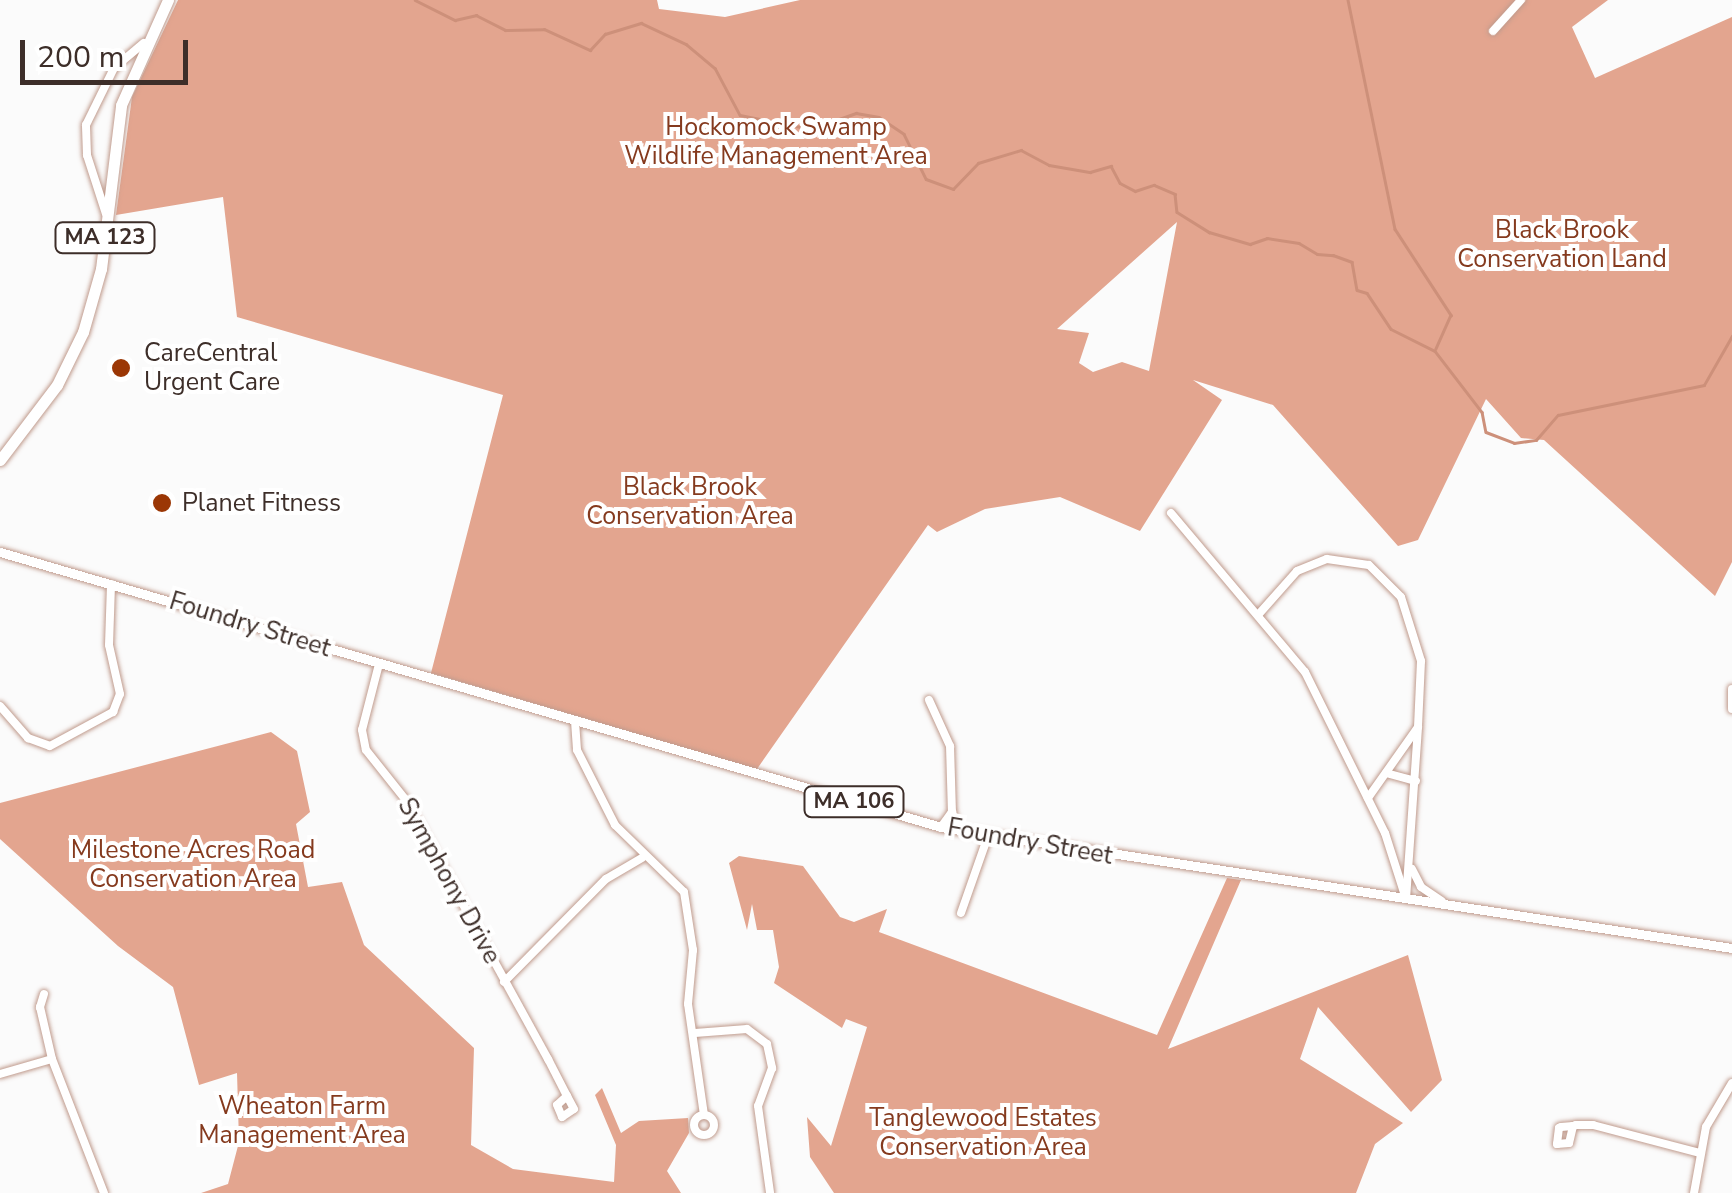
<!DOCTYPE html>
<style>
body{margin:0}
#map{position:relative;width:1732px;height:1193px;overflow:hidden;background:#fbfbfb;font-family:"Nunito Sans",sans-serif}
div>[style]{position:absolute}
.forest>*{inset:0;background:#e3a58f}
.stream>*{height:2.5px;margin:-1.25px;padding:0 1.25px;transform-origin:1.25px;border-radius:1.25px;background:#cd907a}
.roads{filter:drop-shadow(0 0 2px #c09b8d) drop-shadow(0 0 2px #c09b8d)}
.minor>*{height:8px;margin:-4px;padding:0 4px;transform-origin:4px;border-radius:4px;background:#fff}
.minor>.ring{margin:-4px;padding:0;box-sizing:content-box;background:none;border:8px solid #fff;border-radius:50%}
.major>*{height:9px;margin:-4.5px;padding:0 4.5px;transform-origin:4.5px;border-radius:4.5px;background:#fff}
.highway>*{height:11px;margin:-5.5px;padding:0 5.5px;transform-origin:5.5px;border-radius:5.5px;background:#fff}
.dots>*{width:28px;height:28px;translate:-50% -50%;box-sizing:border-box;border:5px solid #fff;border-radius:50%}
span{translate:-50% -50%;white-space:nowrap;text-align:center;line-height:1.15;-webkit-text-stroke:8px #fff;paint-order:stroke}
.shield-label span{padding:2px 8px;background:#fff;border:2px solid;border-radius:8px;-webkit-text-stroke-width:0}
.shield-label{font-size:22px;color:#3d2e29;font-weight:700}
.park-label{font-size:25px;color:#853a1e}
.poi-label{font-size:25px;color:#3d2e29}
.left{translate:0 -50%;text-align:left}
.street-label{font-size:25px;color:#3d2e29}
.scale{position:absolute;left:20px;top:40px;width:168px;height:45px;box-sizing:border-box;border:5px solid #3d2e29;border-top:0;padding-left:12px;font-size:30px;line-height:35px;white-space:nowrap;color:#3d2e29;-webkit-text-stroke:8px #fff;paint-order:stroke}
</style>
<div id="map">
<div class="forest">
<i style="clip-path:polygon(evenodd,178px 0,657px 0,659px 9px,725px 17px,800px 0,1608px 0,1572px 27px,1595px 78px,1732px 17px,1732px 562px,1715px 596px,1544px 440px,1521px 438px,1486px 399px,1418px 540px,1398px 546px,1273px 405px,1193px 380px,1222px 400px,1140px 531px,1060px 497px,985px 509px,937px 532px,928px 525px,757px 769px,431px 673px,503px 395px,237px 317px,223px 197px,116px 215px,132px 97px,178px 0,1177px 222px,1149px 371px,1122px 362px,1093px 372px,1079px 363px,1089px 333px,1057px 329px,1177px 222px)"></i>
<i style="clip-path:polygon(271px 732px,297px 751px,310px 812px,296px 824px,308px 887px,342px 882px,364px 945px,474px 1048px,471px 1145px,513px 1169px,614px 1182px,616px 1145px,595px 1095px,602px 1088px,621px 1133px,639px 1121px,688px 1118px,689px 1133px,667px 1171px,681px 1193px,201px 1193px,228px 1184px,239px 1142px,237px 1073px,199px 1085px,173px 987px,118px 946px,0 839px,0 803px)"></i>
<i style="clip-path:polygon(739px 856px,803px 866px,840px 917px,854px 922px,887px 909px,879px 932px,1157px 1035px,1227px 878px,1241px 880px,1168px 1049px,1408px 955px,1442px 1080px,1411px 1112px,1318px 1007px,1300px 1059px,1403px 1123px,1375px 1144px,1356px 1193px,834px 1193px,810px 1157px,807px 1117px,831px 1146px,867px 1027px,846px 1019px,842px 1028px,774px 983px,779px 967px,773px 930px,757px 930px,752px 904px,747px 930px,729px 863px)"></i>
</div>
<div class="stream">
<i style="left:415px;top:0;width:45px;rotate:26.6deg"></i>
<i style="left:455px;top:20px;width:22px;rotate:-13deg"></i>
<i style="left:476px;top:15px;width:33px;rotate:27deg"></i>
<i style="left:505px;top:30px;width:39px;rotate:-1deg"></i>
<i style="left:544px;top:29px;width:51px;rotate:24.5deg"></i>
<i style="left:590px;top:50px;width:22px;rotate:-47deg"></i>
<i style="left:605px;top:34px;width:38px;rotate:-17deg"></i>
<i style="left:641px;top:23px;width:50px;rotate:25deg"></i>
<i style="left:686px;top:44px;width:38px;rotate:40deg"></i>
<i style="left:715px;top:68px;width:53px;rotate:62deg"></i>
<i style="left:740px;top:115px;width:72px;rotate:11.2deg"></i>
<i style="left:811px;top:129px;width:48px;rotate:-19.6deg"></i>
<i style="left:856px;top:113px;width:23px;rotate:10deg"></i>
<i style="left:879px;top:117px;width:30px;rotate:34deg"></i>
<i style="left:904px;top:134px;width:50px;rotate:63.9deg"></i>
<i style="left:926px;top:179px;width:29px;rotate:20deg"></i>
<i style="left:953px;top:189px;width:36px;rotate:-46deg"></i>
<i style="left:978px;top:163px;width:45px;rotate:-16.8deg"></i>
<i style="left:1021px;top:150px;width:32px;rotate:28deg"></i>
<i style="left:1049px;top:165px;width:42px;rotate:9.7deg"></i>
<i style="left:1090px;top:172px;width:22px;rotate:-16deg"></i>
<i style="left:1111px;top:166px;width:19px;rotate:62deg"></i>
<i style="left:1120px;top:183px;width:17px;rotate:28deg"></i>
<i style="left:1135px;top:191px;width:20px;rotate:-18deg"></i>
<i style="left:1154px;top:185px;width:23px;rotate:23deg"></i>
<i style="left:1175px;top:194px;width:18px;rotate:84deg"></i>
<i style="left:1177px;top:212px;width:38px;rotate:32deg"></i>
<i style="left:1209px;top:232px;width:43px;rotate:16.3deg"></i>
<i style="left:1250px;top:244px;width:18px;rotate:-19deg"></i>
<i style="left:1267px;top:238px;width:32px;rotate:9deg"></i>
<i style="left:1299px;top:243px;width:21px;rotate:31deg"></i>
<i style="left:1317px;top:254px;width:16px;rotate:4deg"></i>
<i style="left:1333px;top:255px;width:20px;rotate:20deg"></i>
<i style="left:1352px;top:262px;width:28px;rotate:80deg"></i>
<i style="left:1357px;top:290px;width:10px;rotate:17deg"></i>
<i style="left:1367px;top:293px;width:43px;rotate:56.3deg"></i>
<i style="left:1391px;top:329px;width:49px;rotate:26.6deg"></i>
<i style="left:1435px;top:351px;width:77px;rotate:52.4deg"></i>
<i style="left:1482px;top:412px;width:20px;rotate:79deg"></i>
<i style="left:1486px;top:432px;width:30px;rotate:21deg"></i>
<i style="left:1514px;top:443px;width:22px;rotate:-8deg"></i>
<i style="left:1536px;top:440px;width:33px;rotate:-49deg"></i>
<i style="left:1558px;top:415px;width:149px;rotate:-11.6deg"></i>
<i style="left:1704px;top:385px;width:56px;rotate:-60.3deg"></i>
<i style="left:1348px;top:0;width:234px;rotate:78.4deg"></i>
<i style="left:1395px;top:229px;width:103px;rotate:56.9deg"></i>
<i style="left:1451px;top:315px;width:37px;rotate:114deg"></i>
</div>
<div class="roads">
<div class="minor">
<i style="left:1493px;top:31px;width:42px;rotate:-47.9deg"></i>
<i style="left:106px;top:214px;width:62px;rotate:-107.9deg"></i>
<i style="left:87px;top:155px;width:30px;rotate:-92deg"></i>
<i style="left:86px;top:125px;width:64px;rotate:-63.8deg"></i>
<i style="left:114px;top:68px;width:39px;rotate:-40deg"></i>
<i style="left:1171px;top:513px;width:208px;rotate:49.9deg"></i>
<i style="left:1305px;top:672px;width:180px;rotate:63.6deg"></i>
<i style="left:1385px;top:833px;width:69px;rotate:72.3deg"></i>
<i style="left:1258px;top:615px;width:59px;rotate:-48.4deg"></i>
<i style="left:1297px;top:571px;width:32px;rotate:-22deg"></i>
<i style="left:1327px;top:559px;width:42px;rotate:8.1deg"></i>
<i style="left:1369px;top:565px;width:45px;rotate:45deg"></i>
<i style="left:1401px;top:597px;width:67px;rotate:72.6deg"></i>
<i style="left:1421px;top:661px;width:66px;rotate:92.6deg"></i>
<i style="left:1418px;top:727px;width:87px;rotate:125.2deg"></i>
<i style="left:379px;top:664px;width:68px;rotate:104.4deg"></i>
<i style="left:362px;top:730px;width:20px;rotate:79deg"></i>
<i style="left:366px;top:750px;width:63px;rotate:51.5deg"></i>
<i style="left:405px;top:799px;width:297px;rotate:61.2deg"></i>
<i style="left:548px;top:1059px;width:42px;rotate:62.8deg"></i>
<i style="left:567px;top:1096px;width:13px;rotate:138deg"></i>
<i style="left:557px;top:1105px;width:13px;rotate:67deg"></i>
<i style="left:562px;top:1117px;width:14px;rotate:-34deg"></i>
<i style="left:574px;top:1109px;width:15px;rotate:-118deg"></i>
<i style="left:1732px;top:689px;width:20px;rotate:90deg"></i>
<i style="left:929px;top:700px;width:51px;rotate:65.5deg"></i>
<i style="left:950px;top:746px;width:66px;rotate:88.3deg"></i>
<i style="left:0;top:706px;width:43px;rotate:48.8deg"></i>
<i style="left:28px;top:738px;width:23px;rotate:20deg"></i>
<i style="left:50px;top:746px;width:72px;rotate:-28.4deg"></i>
<i style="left:113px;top:712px;width:19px;rotate:-69deg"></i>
<i style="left:120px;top:694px;width:50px;rotate:-102.7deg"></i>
<i style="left:109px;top:645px;width:61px;rotate:-88.1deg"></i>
<i style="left:575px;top:721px;width:29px;rotate:86deg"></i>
<i style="left:577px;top:750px;width:84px;rotate:63.1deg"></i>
<i style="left:615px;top:825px;width:96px;rotate:44.2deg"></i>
<i style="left:684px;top:892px;width:59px;rotate:81.2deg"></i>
<i style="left:693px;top:950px;width:54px;rotate:95.3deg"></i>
<i style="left:688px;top:1004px;width:112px;rotate:81.8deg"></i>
<i style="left:1386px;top:773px;width:31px;rotate:15deg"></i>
<i style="left:941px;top:827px;width:19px;rotate:-54deg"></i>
<i style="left:952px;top:812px;width:20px;rotate:70deg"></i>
<i style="left:1412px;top:869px;width:20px;rotate:63deg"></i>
<i style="left:1421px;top:887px;width:25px;rotate:34deg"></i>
<i style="left:1406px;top:899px;width:172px;rotate:-86deg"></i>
<i style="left:961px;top:913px;width:82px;rotate:-70.7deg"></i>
<i style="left:504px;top:982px;width:145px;rotate:-45.3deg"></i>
<i style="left:606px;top:879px;width:42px;rotate:-30.3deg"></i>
<i style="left:44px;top:994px;width:14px;rotate:107deg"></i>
<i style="left:40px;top:1007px;width:53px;rotate:77deg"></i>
<i style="left:52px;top:1059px;width:144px;rotate:68.8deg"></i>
<i style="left:695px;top:1033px;width:52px;rotate:-4.4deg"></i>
<i style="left:747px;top:1029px;width:25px;rotate:37deg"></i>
<i style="left:767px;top:1044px;width:25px;rotate:78deg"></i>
<i style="left:772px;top:1068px;width:40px;rotate:110.2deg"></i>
<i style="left:758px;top:1106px;width:88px;rotate:82.1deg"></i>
<i style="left:0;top:1074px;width:54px;rotate:-16.1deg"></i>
<i class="ring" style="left:694px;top:1115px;width:12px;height:12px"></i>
<i style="left:1573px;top:1126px;width:17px;rotate:103deg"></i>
<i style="left:1569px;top:1143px;width:12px;rotate:175deg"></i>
<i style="left:1557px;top:1144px;width:16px;rotate:-83deg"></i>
<i style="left:1559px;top:1128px;width:2px;rotate:-27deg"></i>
<i style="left:1561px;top:1127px;width:12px;rotate:-5deg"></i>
<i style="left:1573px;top:1126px;width:3px;rotate:-18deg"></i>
<i style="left:1576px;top:1125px;width:17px"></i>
<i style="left:1593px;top:1125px;width:111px;rotate:14.7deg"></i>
<i style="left:1694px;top:1193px;width:67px;rotate:-79.7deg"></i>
<i style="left:1706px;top:1127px;width:51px;rotate:-59.4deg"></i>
</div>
<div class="major">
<i style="left:0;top:552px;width:980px;rotate:16.29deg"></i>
<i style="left:941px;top:827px;width:800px;rotate:8.7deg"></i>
</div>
<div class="highway">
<i style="left:0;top:460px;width:94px;rotate:-52.8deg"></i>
<i style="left:57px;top:385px;width:59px;rotate:-63.9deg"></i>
<i style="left:83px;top:332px;width:66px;rotate:-74.1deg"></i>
<i style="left:101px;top:269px;width:165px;rotate:-83deg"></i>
<i style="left:121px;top:105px;width:115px;rotate:-65.9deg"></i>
</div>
</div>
<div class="dots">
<i style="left:121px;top:368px;background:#9b3705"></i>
<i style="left:162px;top:503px;background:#9b3705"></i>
</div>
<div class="shield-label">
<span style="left:105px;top:238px">MA 123</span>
<span style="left:854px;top:802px">MA 106</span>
</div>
<div class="park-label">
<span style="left:776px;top:142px">Hockomock Swamp<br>Wildlife Management Area</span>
<span style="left:1562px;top:245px">Black Brook<br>Conservation Land</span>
<span style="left:690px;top:502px">Black Brook<br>Conservation Area</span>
<span style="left:193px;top:865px">Milestone Acres Road<br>Conservation Area</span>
<span style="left:302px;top:1121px">Wheaton Farm<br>Management Area</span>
<span style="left:983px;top:1133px">Tanglewood Estates<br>Conservation Area</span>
</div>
<div class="poi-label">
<span class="left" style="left:144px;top:368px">CareCentral<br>Urgent Care</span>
<span class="left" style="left:182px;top:503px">Planet Fitness</span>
</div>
<div class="street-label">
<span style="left:250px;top:625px;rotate:17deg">Foundry Street</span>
<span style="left:1030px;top:842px;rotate:10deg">Foundry Street</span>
<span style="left:449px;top:881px;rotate:61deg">Symphony Drive</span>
</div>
<div class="scale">200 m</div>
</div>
